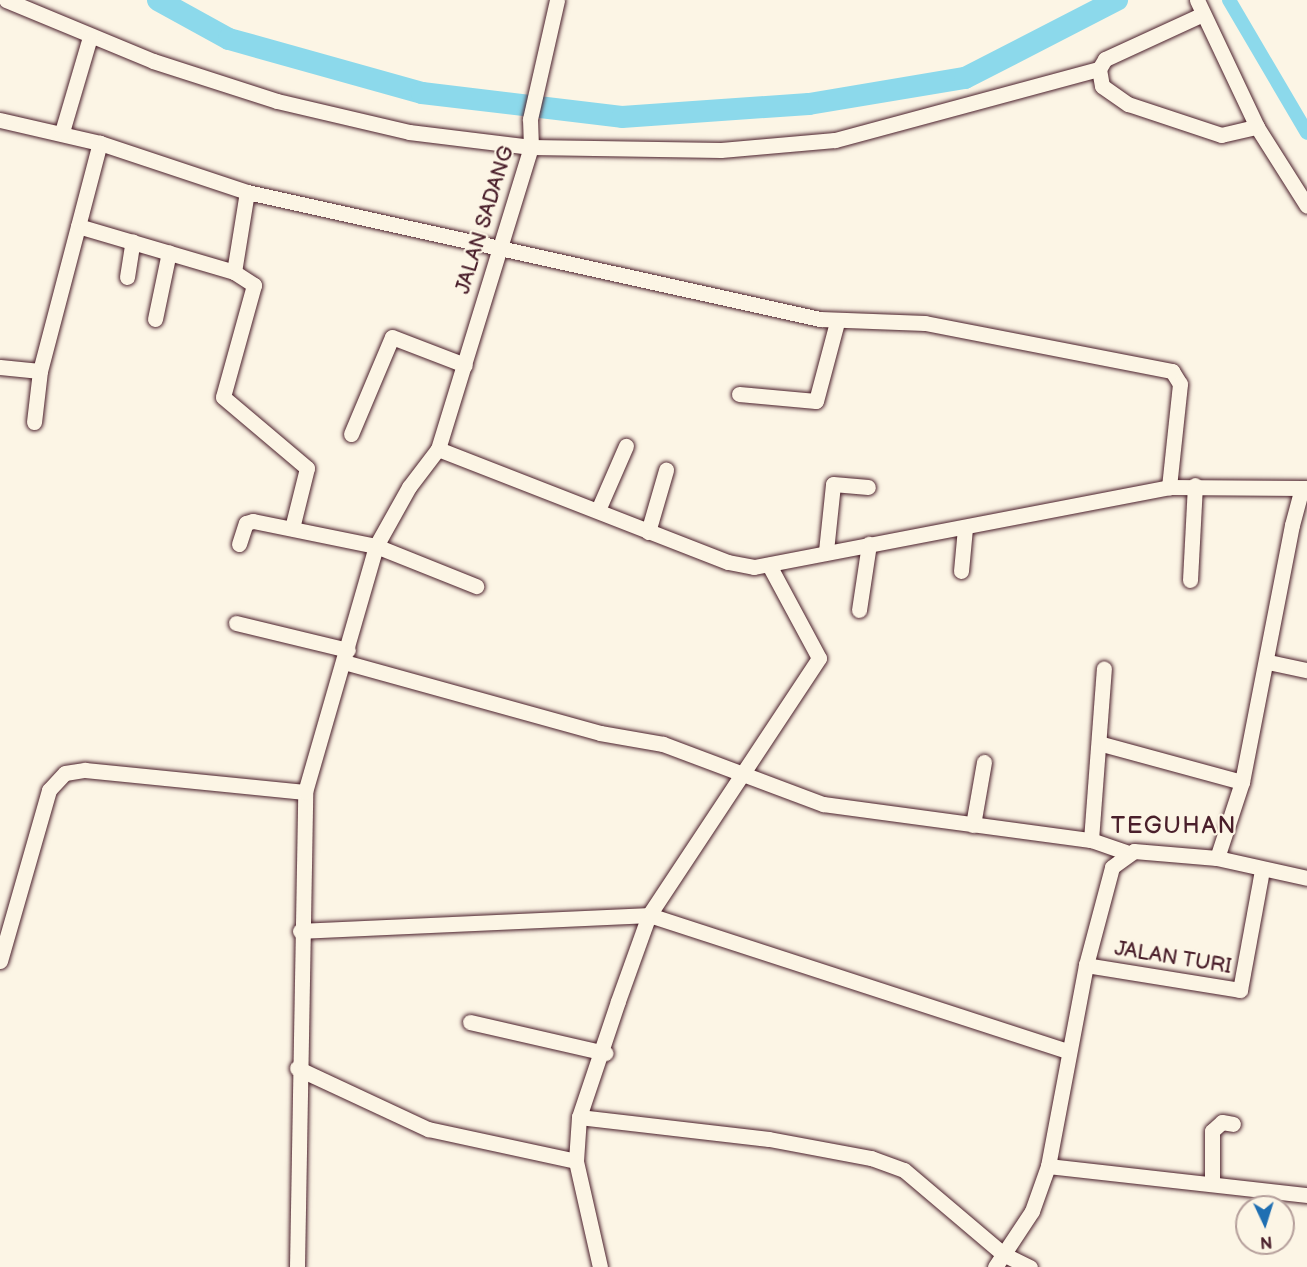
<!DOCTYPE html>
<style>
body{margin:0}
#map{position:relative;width:1307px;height:1267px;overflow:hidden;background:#fcf5e5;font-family:"Balsamiq Sans",sans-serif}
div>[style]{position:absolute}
.canal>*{height:14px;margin:-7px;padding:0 7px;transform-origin:7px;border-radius:7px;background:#8cd9eb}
.river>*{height:22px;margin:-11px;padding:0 11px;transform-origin:11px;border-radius:11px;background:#8cd9eb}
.roads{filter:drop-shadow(0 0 2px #4a1f2b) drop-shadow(0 0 2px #4a1f2b)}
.minor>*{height:15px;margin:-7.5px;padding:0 7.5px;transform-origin:7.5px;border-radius:7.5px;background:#fcf5e5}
span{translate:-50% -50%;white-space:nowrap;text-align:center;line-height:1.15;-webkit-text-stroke:4.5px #fcf5e5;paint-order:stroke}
.street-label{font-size:21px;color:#4a1f2b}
.quarter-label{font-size:24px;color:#4a1f2b;letter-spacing:1.5px}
.north{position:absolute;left:1235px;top:1195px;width:60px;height:60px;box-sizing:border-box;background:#fcf5e5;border:2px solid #b59f9b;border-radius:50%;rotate:176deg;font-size:16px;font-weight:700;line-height:24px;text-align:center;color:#4a1f2b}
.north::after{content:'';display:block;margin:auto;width:21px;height:27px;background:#1f6fb2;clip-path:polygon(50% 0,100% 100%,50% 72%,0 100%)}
</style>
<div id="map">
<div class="canal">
<i style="left:1229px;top:0;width:154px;rotate:59.6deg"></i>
</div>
<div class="river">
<i style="left:158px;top:0;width:81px;rotate:28.8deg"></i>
<i style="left:229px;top:39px;width:200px;rotate:15.6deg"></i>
<i style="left:422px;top:93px;width:201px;rotate:6.8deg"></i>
<i style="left:622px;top:117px;width:187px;rotate:-4deg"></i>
<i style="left:809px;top:104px;width:158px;rotate:-9.5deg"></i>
<i style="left:965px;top:78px;width:171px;rotate:-27.2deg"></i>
</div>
<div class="roads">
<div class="minor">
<i style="left:6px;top:0;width:159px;rotate:22.5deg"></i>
<i style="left:153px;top:61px;width:130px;rotate:17.9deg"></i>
<i style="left:277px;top:101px;width:136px;rotate:13.2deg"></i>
<i style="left:409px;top:132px;width:123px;rotate:7deg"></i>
<i style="left:531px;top:147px;width:190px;rotate:0.9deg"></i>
<i style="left:721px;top:150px;width:114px;rotate:-5deg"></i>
<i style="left:835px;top:140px;width:273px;rotate:-15.1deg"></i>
<i style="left:1197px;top:0;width:140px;rotate:64.7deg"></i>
<i style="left:1257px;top:127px;width:93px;rotate:57.7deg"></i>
<i style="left:1203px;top:14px;width:108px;rotate:155.3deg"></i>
<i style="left:1105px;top:59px;width:12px;rotate:121deg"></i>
<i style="left:1099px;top:69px;width:17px;rotate:80deg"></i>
<i style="left:1102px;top:86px;width:32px;rotate:35deg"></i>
<i style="left:1128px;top:104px;width:98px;rotate:18.4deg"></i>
<i style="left:1221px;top:135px;width:37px;rotate:-13deg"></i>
<i style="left:0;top:120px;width:103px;rotate:13deg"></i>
<i style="left:100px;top:143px;width:155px;rotate:18.4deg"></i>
<i style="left:247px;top:192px;width:587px;rotate:12.5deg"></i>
<i style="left:820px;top:319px;width:105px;rotate:2.2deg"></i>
<i style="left:925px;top:323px;width:252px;rotate:11deg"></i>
<i style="left:1172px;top:371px;width:15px;rotate:58deg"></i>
<i style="left:1180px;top:384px;width:104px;rotate:96.1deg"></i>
<i style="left:62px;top:132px;width:99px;rotate:-73.6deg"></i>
<i style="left:78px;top:226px;width:163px;rotate:16.4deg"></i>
<i style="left:234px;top:272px;width:24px;rotate:33deg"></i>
<i style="left:254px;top:285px;width:116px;rotate:105.5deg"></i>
<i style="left:223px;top:397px;width:110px;rotate:40.2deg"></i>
<i style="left:307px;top:468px;width:62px;rotate:104deg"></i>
<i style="left:234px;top:272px;width:81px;rotate:-80.8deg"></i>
<i style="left:127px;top:277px;width:36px;rotate:-81deg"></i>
<i style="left:155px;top:319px;width:68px;rotate:-78.2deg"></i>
<i style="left:0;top:367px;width:40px;rotate:5.7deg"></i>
<i style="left:40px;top:371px;width:236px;rotate:-75.3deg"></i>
<i style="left:739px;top:394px;width:77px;rotate:5.2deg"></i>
<i style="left:816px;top:401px;width:82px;rotate:-75.1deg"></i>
<i style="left:34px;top:422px;width:51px;rotate:-83.3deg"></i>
<i style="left:351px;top:434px;width:105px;rotate:-67.1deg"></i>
<i style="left:392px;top:337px;width:78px;rotate:21deg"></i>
<i style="left:438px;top:449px;width:311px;rotate:21.3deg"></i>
<i style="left:728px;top:562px;width:26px;rotate:11deg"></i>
<i style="left:754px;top:567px;width:423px;rotate:-10.9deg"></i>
<i style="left:1169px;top:487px;width:133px;rotate:0.4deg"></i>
<i style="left:598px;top:510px;width:70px;rotate:-66.4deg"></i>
<i style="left:648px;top:532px;width:65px;rotate:-73.8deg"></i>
<i style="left:239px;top:544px;width:22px;rotate:-72deg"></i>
<i style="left:246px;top:523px;width:7px;rotate:-16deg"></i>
<i style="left:253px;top:521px;width:126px;rotate:11.5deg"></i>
<i style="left:376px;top:546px;width:108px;rotate:21.8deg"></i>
<i style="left:826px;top:551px;width:67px;rotate:-84deg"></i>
<i style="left:833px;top:484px;width:35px;rotate:5deg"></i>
<i style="left:961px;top:571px;width:43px;rotate:-84.7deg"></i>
<i style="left:1190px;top:580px;width:95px;rotate:-87deg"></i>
<i style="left:859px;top:610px;width:67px;rotate:-81.4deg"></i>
<i style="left:236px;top:623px;width:115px;rotate:13.6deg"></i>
<i style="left:344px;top:662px;width:266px;rotate:15.5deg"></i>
<i style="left:600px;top:733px;width:64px;rotate:9.9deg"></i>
<i style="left:663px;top:744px;width:171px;rotate:20.6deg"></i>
<i style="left:823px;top:804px;width:270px;rotate:7.7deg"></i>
<i style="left:1091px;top:840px;width:37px;rotate:19deg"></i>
<i style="left:1268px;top:662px;width:40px;rotate:12deg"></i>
<i style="left:1102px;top:744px;width:145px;rotate:15.2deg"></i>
<i style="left:973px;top:825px;width:64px;rotate:-80.1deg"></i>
<i style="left:1091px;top:840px;width:172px;rotate:-85.7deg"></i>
<i style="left:1217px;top:858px;width:92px;rotate:12.5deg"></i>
<i style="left:300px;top:931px;width:349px;rotate:-2.6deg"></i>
<i style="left:649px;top:915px;width:440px;rotate:18deg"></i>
<i style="left:0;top:961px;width:178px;rotate:-74deg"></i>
<i style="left:49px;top:790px;width:23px;rotate:-47deg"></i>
<i style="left:65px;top:773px;width:20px;rotate:-9deg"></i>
<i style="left:85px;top:770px;width:221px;rotate:5.7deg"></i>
<i style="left:1086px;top:965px;width:156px;rotate:9.2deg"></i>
<i style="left:1240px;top:990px;width:122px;rotate:-79.6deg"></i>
<i style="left:470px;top:1022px;width:139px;rotate:12.9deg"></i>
<i style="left:297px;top:1068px;width:145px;rotate:25deg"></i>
<i style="left:428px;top:1129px;width:151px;rotate:12.2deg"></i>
<i style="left:579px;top:1117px;width:191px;rotate:6.6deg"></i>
<i style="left:769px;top:1139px;width:104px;rotate:10.6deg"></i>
<i style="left:871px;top:1158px;width:35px;rotate:20deg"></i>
<i style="left:904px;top:1170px;width:130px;rotate:40.3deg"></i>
<i style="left:1003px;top:1254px;width:30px;rotate:26deg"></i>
<i style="left:1048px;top:1166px;width:261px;rotate:6.4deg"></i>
<i style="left:1212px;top:1182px;width:51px;rotate:-90deg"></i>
<i style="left:1212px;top:1131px;width:13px;rotate:-42deg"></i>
<i style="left:1222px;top:1122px;width:11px;rotate:10deg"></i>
<i style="left:297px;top:1267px;width:475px;rotate:-89deg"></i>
<i style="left:305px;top:792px;width:256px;rotate:-73.9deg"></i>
<i style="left:376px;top:546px;width:68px;rotate:-60.8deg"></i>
<i style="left:409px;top:487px;width:48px;rotate:-52.7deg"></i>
<i style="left:438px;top:449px;width:316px;rotate:-72.9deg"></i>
<i style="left:531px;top:147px;width:28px;rotate:-92deg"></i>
<i style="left:530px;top:119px;width:122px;rotate:-77.2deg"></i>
<i style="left:600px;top:1267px;width:109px;rotate:-102.8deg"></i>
<i style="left:576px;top:1161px;width:44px;rotate:-86.1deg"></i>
<i style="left:579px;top:1117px;width:122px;rotate:-71.4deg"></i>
<i style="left:618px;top:1001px;width:91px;rotate:-70.2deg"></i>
<i style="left:649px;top:915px;width:308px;rotate:-56.5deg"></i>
<i style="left:819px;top:658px;width:106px;rotate:-118.3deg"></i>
<i style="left:995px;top:1267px;width:67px;rotate:-56.5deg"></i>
<i style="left:1032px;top:1211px;width:48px;rotate:-70.4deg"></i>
<i style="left:1048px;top:1166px;width:205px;rotate:-79.3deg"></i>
<i style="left:1086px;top:965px;width:101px;rotate:-75.1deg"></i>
<i style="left:1112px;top:867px;width:27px;rotate:-36deg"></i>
<i style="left:1134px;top:851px;width:83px;rotate:4.8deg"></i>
<i style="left:1217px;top:858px;width:80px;rotate:-71.8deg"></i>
<i style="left:1242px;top:782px;width:262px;rotate:-79deg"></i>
<i style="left:1292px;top:525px;width:38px;rotate:-75deg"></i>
<i style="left:1302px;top:488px;width:5px"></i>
</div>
</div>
<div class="street-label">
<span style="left:485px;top:220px;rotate:-73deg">JALAN SADANG</span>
<span style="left:1173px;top:958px;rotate:9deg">JALAN TURI</span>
</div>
<div class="quarter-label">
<span style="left:1174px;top:826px">TEGUHAN</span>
</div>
<div class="north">N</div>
</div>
